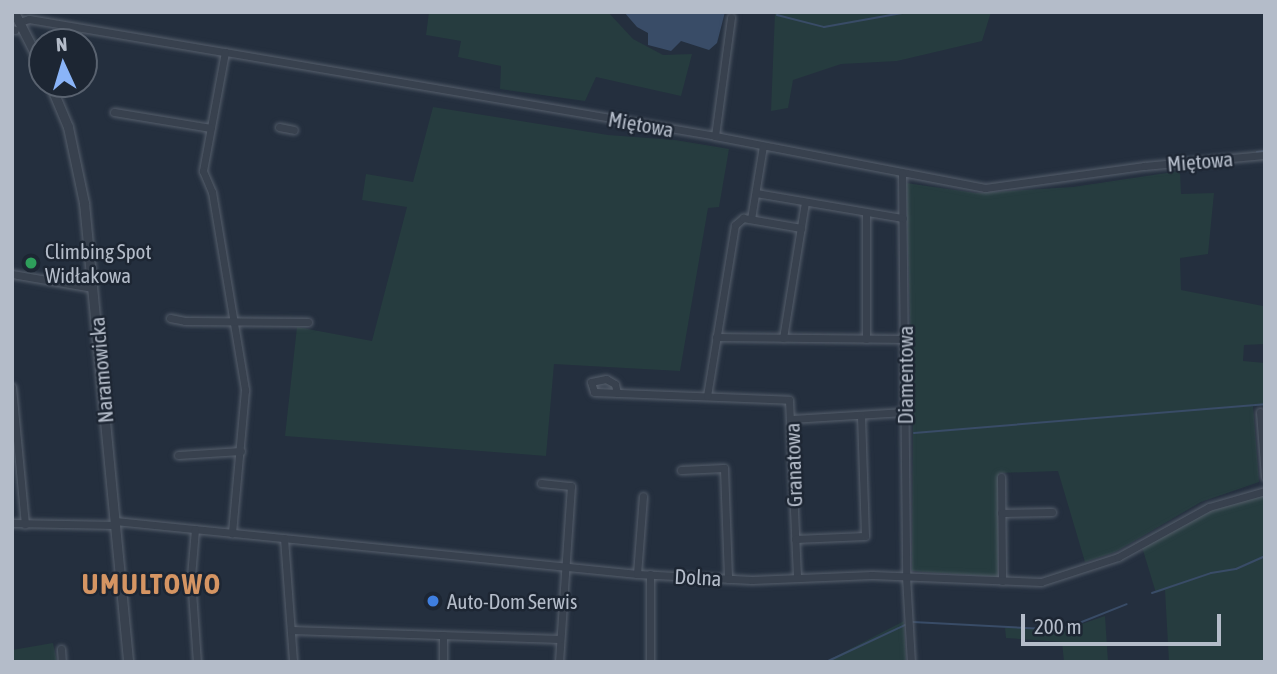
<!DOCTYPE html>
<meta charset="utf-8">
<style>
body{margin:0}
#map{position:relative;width:1277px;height:674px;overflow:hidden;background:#242f3e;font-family:"Asap Condensed",sans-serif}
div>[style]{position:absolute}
.green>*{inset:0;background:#263c3f}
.water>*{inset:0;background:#394c67}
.stream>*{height:2px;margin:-1px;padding:0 1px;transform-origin:1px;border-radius:1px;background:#394c67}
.roads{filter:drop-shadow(0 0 2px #565f6c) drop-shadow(0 0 2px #565f6c)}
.minor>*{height:7px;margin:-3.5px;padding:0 3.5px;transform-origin:3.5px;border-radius:3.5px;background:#38414e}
.tertiary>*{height:9px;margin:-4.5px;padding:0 4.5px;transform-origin:4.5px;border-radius:4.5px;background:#38414e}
.dots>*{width:19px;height:19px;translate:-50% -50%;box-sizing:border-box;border:4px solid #1d2633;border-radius:50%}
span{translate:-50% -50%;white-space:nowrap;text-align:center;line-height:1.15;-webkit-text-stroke:5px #1d2633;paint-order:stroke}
.street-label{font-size:21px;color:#b4bcc9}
.poi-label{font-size:21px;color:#b4bcc9}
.left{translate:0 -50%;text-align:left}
.district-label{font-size:28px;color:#d59563;font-weight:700;letter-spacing:2px}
.frame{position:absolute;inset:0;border:14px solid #b4bcc9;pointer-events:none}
.north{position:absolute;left:28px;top:28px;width:70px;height:70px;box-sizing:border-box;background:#1d2633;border:2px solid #59626f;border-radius:50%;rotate:356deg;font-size:19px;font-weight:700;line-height:28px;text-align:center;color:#b4bcc9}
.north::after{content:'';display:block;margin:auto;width:24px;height:32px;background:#8ab4f8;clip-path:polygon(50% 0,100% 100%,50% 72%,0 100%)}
.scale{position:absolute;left:1021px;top:614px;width:200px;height:32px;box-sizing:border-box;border:4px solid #b4bcc9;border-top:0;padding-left:9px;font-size:21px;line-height:24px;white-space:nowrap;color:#b4bcc9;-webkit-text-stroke:5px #1d2633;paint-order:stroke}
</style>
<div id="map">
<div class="green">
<i style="clip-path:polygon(429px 12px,608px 12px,633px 39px,663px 55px,692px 54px,681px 96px,596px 77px,585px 101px,500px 89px,501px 66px,458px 57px,461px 41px,426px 35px)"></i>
<i style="clip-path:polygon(775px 12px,991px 12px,982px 41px,897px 61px,841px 64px,793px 80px,788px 108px,771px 111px)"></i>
<i style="clip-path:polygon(433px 107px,608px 135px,675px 140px,729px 149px,719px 207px,708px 208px,680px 371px,554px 364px,546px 456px,285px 436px,297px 327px,372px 341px,407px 207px,362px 200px,366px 174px,413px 182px)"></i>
<i style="clip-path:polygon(1180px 171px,1181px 194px,1214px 193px,1208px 254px,1180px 258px,1181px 290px,1263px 306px,1265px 310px,1265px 344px,1244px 345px,1243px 361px,1265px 363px,1265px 405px,1253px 406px,1259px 482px,1201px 502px,1115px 552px,1085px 562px,1058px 471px,999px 473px,998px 577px,912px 571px,913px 414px,906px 183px,976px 193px,1073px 187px)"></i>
<i style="clip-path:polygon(1263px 495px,1265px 662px,1169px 662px,1165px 590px,1156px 593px,1142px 547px,1202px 511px)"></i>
<i style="clip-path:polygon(1105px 616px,1108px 662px,1064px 662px,1062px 642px,1006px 638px,1005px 628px,1070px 628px)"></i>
<i style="clip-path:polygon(904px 621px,906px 662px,825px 662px)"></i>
<i style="clip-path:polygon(53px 643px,57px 662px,12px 662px,12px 650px)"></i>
</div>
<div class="water">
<i style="clip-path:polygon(624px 12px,725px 12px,717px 43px,709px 50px,681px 41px,671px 51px,648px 45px,648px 33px,637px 27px)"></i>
</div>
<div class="stream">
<i style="left:777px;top:15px;width:49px;rotate:14.3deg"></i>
<i style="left:824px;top:27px;width:85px;rotate:-10.1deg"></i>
<i style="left:1257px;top:152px;width:8px;rotate:-7deg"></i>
<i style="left:914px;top:433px;width:352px;rotate:-4.7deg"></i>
<i style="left:1152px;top:593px;width:62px;rotate:-18.7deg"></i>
<i style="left:1211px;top:573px;width:25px;rotate:-9deg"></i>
<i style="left:1236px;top:569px;width:32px;rotate:-24deg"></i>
<i style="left:913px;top:622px;width:133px;rotate:3deg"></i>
<i style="left:1046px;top:629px;width:23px;rotate:-5deg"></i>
<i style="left:1069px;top:627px;width:62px;rotate:-21.6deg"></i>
<i style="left:826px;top:662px;width:87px;rotate:-25.1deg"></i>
</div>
<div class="roads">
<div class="minor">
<i style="left:19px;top:22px;width:10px;rotate:-17deg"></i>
<i style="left:29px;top:19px;width:199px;rotate:9.6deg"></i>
<i style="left:225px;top:52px;width:497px;rotate:9.7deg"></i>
<i style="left:715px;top:136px;width:275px;rotate:10.9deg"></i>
<i style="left:985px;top:188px;width:161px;rotate:-7.9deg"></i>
<i style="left:1144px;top:166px;width:121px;rotate:-5.2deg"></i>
<i style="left:12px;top:29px;width:3px;rotate:18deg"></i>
<i style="left:225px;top:52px;width:121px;rotate:100.5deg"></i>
<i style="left:203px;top:171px;width:23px;rotate:67deg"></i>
<i style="left:212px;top:192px;width:201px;rotate:80.5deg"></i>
<i style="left:245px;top:390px;width:144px;rotate:95.2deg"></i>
<i style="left:114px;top:112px;width:98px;rotate:9.4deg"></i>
<i style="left:279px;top:127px;width:15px;rotate:11deg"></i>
<i style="left:715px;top:136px;width:120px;rotate:-82.3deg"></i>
<i style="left:902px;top:173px;width:403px;rotate:89.4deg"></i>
<i style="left:906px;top:576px;width:86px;rotate:86.7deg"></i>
<i style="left:756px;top:193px;width:149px;rotate:9.7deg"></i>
<i style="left:866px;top:214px;width:125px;rotate:90deg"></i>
<i style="left:751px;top:219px;width:74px;rotate:-80.7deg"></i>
<i style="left:12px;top:274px;width:82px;rotate:9.8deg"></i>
<i style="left:170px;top:318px;width:15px;rotate:11deg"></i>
<i style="left:185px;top:321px;width:123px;rotate:0.5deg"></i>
<i style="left:716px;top:337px;width:189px;rotate:0.6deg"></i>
<i style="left:783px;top:338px;width:138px;rotate:-80.8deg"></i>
<i style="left:12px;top:387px;width:138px;rotate:84.6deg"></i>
<i style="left:617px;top:393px;width:9px;rotate:-103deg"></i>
<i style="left:615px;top:384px;width:10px;rotate:-151deg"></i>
<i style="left:606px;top:379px;width:15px;rotate:169deg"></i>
<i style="left:591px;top:382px;width:10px;rotate:73deg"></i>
<i style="left:594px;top:392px;width:195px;rotate:2.3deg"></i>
<i style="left:789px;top:400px;width:178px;rotate:87.4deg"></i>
<i style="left:707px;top:396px;width:173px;rotate:-80.7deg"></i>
<i style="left:735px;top:225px;width:11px;rotate:-41deg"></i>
<i style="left:743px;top:218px;width:59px;rotate:9.8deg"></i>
<i style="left:1260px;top:412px;width:65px;rotate:85.6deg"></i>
<i style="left:791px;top:419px;width:114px;rotate:-3.5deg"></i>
<i style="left:178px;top:455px;width:63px;rotate:-3.6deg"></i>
<i style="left:681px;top:470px;width:43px;rotate:-2.7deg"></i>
<i style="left:724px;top:468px;width:111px;rotate:87.9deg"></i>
<i style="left:1001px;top:477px;width:104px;rotate:89.4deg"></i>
<i style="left:541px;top:483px;width:30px;rotate:6deg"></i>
<i style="left:571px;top:486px;width:176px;rotate:93.9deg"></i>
<i style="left:1001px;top:513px;width:51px;rotate:-1.1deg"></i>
<i style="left:115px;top:521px;width:525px;rotate:5.8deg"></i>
<i style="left:637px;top:574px;width:115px;rotate:3deg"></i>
<i style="left:752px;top:580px;width:120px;rotate:-2.4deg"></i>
<i style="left:872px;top:575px;width:169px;rotate:2.4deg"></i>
<i style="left:1041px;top:582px;width:81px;rotate:-18deg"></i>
<i style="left:1118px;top:557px;width:104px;rotate:-28.8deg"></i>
<i style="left:1209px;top:507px;width:58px;rotate:-15.9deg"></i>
<i style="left:12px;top:523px;width:104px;rotate:1.1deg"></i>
<i style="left:195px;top:529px;width:48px;rotate:94.8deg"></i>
<i style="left:191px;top:577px;width:85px;rotate:86deg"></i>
<i style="left:284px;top:538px;width:124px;rotate:85.8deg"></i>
<i style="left:795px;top:539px;width:70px;rotate:-2.5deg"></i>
<i style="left:865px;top:536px;width:120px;rotate:-91.9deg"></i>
<i style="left:637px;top:574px;width:78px;rotate:-85.6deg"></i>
<i style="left:650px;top:574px;width:88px;rotate:90deg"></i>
<i style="left:291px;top:630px;width:269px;rotate:1.9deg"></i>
<i style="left:443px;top:635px;width:27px;rotate:90deg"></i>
<i style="left:61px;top:649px;width:13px;rotate:86deg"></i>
</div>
<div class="tertiary">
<i style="left:14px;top:12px;width:62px;rotate:63deg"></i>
<i style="left:50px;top:84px;width:47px;rotate:67.3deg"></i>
<i style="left:68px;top:127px;width:78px;rotate:78.1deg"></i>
<i style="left:84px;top:203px;width:461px;rotate:84.5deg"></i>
</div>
</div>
<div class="dots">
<i style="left:31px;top:263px;background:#2e9e5b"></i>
<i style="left:433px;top:601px;background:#3f7fe0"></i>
</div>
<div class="street-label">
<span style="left:641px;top:124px;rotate:10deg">Miętowa</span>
<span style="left:1200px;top:161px;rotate:-5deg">Miętowa</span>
<span style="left:101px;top:370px;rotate:-95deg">Naramowicka</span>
<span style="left:905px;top:375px;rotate:-90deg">Diamentowa</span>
<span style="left:793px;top:465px;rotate:-92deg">Granatowa</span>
<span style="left:698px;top:577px;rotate:3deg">Dolna</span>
</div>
<div class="poi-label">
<span class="left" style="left:45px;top:263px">Climbing Spot<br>Widłakowa</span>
<span class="left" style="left:447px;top:601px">Auto-Dom Serwis</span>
</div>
<div class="district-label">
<span style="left:152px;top:584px">UMULTOWO</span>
</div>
<div class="frame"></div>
<div class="north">N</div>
<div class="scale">200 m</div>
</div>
